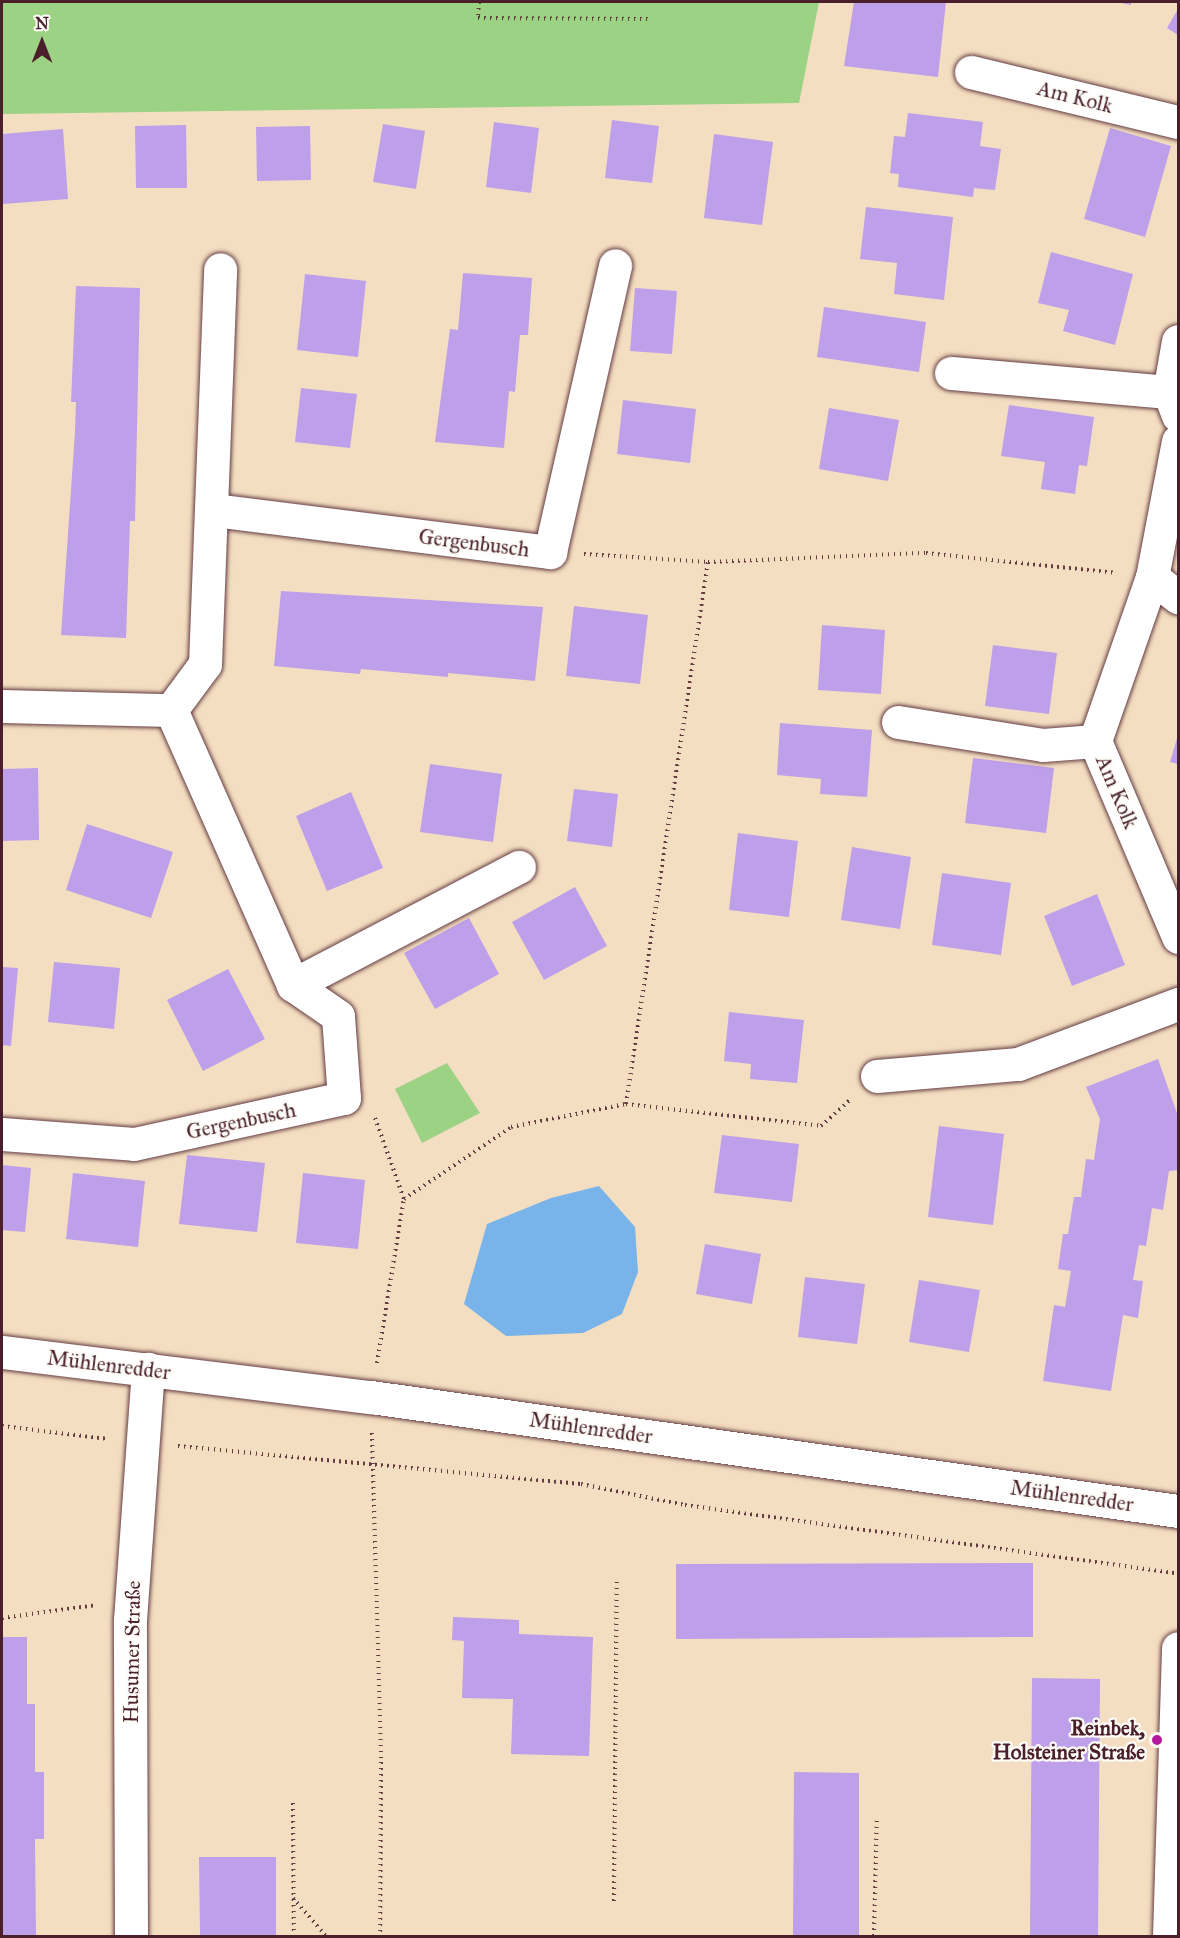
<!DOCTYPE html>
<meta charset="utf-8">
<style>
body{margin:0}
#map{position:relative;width:1180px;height:1938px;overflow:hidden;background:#f4dec1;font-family:"IM FELL Great Primer",serif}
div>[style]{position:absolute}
.green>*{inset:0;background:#9bd284}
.water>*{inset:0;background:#78b4ea}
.building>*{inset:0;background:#be9fea}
.path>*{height:4px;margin-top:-2px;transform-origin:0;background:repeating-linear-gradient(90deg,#643c42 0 1.5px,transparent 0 6px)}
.roads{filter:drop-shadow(0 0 2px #643c42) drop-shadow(0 0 2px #643c42)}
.minor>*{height:33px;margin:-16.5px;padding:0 16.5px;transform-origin:16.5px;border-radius:16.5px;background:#fff}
.dots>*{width:16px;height:16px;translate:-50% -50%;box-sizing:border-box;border:3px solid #fdfcf7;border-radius:50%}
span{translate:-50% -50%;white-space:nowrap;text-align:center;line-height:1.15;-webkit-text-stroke:4.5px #fdfcf7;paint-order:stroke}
.street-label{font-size:21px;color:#4a1f2b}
.poi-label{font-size:21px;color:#4a1f2b;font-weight:700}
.right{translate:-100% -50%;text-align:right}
.frame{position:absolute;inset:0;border:3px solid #4a1f2b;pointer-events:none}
.north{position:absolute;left:12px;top:12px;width:60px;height:60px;-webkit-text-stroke:4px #fdfcf7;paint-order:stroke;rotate:0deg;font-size:16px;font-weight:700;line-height:24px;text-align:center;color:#4a1f2b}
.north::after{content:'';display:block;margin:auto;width:21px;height:27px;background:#4a1f2b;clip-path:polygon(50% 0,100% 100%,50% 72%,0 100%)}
</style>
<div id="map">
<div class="green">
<i style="clip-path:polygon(2px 2px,819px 2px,799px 103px,2px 114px)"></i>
<i style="clip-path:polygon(447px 1063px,480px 1113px,422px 1143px,395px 1089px)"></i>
</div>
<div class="water">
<i style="clip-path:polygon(599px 1186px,635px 1227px,638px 1272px,622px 1314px,583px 1333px,506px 1336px,464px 1304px,487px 1224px,551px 1198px)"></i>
</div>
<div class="building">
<i style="clip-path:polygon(854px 2px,946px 2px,938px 77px,844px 66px)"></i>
<i style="clip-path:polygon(1116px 2px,1131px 2px,1131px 5px)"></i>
<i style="clip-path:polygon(1178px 9px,1178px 35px,1167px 28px)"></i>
<i style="clip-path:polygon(908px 113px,983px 122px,980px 146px,1001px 149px,995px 190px,974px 188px,973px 197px,898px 187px,899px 174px,890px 173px,894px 136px,905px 137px)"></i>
<i style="clip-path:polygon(612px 120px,659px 126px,652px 183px,605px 178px)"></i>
<i style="clip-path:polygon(494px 122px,539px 128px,531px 193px,486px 187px)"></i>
<i style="clip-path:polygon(383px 124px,425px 131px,416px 189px,373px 182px)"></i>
<i style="clip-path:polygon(186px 125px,187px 188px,136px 188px,135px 126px)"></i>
<i style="clip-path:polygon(310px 126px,311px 180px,257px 181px,256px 127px)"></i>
<i style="clip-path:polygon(1110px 128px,1171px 146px,1145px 237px,1084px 219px)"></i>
<i style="clip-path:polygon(63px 129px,68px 199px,3px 204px,2px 134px)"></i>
<i style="clip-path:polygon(714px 134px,773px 142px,762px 225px,704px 218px)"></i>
<i style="clip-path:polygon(866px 207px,953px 217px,944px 300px,894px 294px,897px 263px,860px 259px)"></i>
<i style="clip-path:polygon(1051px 252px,1133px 274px,1115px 345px,1063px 331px,1069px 310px,1038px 303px)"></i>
<i style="clip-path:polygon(463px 273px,532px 278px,528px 335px,520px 335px,515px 392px,509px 391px,504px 448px,435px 442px,450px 329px,458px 330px)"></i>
<i style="clip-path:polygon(305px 274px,366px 281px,358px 357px,297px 350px)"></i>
<i style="clip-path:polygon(76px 286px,140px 288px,135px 521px,130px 521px,126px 638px,61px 635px,75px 432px,76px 402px,71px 402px)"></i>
<i style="clip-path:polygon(635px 288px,677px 291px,672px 354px,630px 351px)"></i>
<i style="clip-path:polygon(824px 307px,926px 322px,919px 372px,817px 357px)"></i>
<i style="clip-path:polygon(301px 388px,357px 394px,350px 448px,295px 442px)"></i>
<i style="clip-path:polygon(623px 400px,696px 409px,690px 463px,617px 454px)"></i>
<i style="clip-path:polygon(1009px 405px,1094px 417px,1087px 466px,1079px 465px,1075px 494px,1041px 489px,1045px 462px,1001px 456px)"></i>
<i style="clip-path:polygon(829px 408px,899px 420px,888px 481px,819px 469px)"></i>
<i style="clip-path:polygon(281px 591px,543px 607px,535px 681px,448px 673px,448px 677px,361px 669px,360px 674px,274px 666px)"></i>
<i style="clip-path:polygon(574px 606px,648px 615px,640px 684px,566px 676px)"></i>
<i style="clip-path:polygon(822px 625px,885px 630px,881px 694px,818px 690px)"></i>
<i style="clip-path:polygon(993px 645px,1057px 653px,1049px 714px,985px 706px)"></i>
<i style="clip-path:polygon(780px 723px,872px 730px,867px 797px,820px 794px,821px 779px,777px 775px)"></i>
<i style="clip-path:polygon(1178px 735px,1178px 764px,1170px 762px)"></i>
<i style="clip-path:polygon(973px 758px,1054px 768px,1046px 833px,965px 823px)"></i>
<i style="clip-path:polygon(430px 764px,502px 774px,493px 842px,420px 832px)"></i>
<i style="clip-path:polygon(38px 768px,39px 840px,2px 841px,2px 769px)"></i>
<i style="clip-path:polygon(574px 789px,618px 794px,612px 847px,567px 841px)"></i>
<i style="clip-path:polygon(351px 792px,383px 868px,327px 891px,296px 816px)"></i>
<i style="clip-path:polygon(87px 824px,173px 852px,151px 918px,66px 890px)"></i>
<i style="clip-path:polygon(738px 833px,798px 841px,789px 917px,729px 910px)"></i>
<i style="clip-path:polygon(852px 847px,911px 857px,900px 929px,841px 920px)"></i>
<i style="clip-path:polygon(942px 873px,1011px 883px,1001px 955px,932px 945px)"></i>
<i style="clip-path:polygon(575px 887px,607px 946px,544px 980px,512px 922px)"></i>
<i style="clip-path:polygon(1097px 894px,1125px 965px,1072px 986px,1044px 916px)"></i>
<i style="clip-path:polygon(469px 918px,499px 974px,435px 1009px,404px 953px)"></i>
<i style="clip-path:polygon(54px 962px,120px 968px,114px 1029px,48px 1022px)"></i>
<i style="clip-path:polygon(2px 967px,18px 968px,11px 1046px,2px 1045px)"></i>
<i style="clip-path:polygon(228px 969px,265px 1039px,203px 1071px,167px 1000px)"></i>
<i style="clip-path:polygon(729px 1012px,804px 1020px,797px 1083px,750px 1079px,751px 1064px,724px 1061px)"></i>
<i style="clip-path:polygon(1158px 1059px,1178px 1116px,1178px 1170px,1169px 1171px,1163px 1210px,1152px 1208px,1146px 1246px,1139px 1245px,1133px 1280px,1143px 1281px,1138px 1318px,1123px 1315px,1111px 1391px,1043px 1381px,1054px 1305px,1065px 1307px,1071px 1271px,1058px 1269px,1063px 1234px,1068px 1234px,1074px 1197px,1081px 1197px,1086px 1159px,1094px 1160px,1100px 1119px,1086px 1087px)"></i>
<i style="clip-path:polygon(939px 1126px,1004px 1134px,993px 1225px,928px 1217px)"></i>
<i style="clip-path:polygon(722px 1135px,799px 1144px,792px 1202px,714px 1193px)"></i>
<i style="clip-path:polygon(187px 1155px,265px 1163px,257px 1232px,179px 1224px)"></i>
<i style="clip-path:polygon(2px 1165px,31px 1168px,25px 1232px,2px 1230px)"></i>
<i style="clip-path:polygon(73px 1173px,145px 1181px,138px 1247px,66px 1239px)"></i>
<i style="clip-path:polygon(303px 1173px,365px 1180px,358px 1249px,296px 1243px)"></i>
<i style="clip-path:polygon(705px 1244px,761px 1254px,752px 1304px,696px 1294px)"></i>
<i style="clip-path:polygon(805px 1277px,865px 1284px,857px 1344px,798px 1337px)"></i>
<i style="clip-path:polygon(919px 1280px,980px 1290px,969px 1352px,909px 1342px)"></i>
<i style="clip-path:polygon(1033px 1563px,1033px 1637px,676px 1639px,676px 1564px)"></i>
<i style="clip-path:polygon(453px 1617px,519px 1620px,519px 1634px,593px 1637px,589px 1756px,511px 1754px,513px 1699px,462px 1698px,464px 1641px,452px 1640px)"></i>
<i style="clip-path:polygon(2px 1637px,27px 1637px,27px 1704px,35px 1704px,35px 1772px,44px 1772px,44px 1839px,35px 1839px,36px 1936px,2px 1936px)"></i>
<i style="clip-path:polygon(1032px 1678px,1100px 1679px,1098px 1936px,1030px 1936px)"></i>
<i style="clip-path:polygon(794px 1772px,859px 1773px,859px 1936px,793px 1936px)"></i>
<i style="clip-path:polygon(199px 1857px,276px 1857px,276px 1936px,200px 1936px)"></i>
</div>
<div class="path">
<i style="left:479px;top:2px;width:16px;rotate:94deg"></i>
<i style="left:478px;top:18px;width:170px;rotate:0.3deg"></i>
<i style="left:584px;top:554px;width:124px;rotate:3.7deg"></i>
<i style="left:708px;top:562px;width:218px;rotate:-2.4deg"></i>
<i style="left:926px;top:553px;width:190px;rotate:6deg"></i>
<i style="left:626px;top:1104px;width:196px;rotate:6.4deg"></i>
<i style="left:821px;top:1126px;width:40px;rotate:-42deg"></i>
<i style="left:375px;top:1118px;width:86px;rotate:70.3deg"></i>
<i style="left:404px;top:1199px;width:129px;rotate:-33.9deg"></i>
<i style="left:511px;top:1127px;width:117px;rotate:-11.3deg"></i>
<i style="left:626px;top:1104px;width:548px;rotate:-81.4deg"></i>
<i style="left:377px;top:1363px;width:166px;rotate:-80.7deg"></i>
<i style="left:2px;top:1426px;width:107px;rotate:7deg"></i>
<i style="left:372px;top:1433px;width:329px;rotate:88.4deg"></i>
<i style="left:381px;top:1762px;width:174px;rotate:90.3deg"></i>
<i style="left:178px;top:1446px;width:405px;rotate:5.4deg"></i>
<i style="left:581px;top:1484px;width:106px;rotate:11.4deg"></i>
<i style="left:685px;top:1505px;width:498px;rotate:7.9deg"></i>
<i style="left:2px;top:1618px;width:95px;rotate:-7.9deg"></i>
<i style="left:293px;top:1803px;width:133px;rotate:89.6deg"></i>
<i style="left:293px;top:1898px;width:50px;rotate:49deg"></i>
<i style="left:614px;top:1901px;width:322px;rotate:-89.5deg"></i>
<i style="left:874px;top:1936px;width:119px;rotate:-88.6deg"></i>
</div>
<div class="roads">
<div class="minor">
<i style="left:971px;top:72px;width:213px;rotate:13.6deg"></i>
<i style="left:1178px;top:341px;width:52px;rotate:100deg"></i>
<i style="left:1169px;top:392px;width:25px;rotate:69deg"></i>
<i style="left:951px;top:373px;width:219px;rotate:5deg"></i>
<i style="left:1178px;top:441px;width:138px;rotate:100.8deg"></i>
<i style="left:1152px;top:577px;width:174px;rotate:109.2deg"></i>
<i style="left:1095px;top:741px;width:213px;rotate:67deg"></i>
<i style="left:213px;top:510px;width:340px;rotate:7.1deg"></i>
<i style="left:550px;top:552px;width:294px;rotate:-77.2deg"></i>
<i style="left:1152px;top:577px;width:33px;rotate:38deg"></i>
<i style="left:2px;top:706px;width:169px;rotate:1.4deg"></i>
<i style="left:171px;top:710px;width:57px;rotate:-53.5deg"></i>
<i style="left:205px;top:664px;width:395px;rotate:-87.8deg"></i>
<i style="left:898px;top:722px;width:147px;rotate:9deg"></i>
<i style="left:1043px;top:745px;width:52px;rotate:-4.4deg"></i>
<i style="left:293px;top:985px;width:255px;rotate:-27.6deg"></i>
<i style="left:877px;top:1076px;width:142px;rotate:-4.9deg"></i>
<i style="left:1018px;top:1064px;width:171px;rotate:-20.6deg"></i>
<i style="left:2px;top:1134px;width:132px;rotate:4.3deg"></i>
<i style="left:134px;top:1144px;width:215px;rotate:-12.4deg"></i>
<i style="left:344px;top:1098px;width:82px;rotate:-94.2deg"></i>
<i style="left:338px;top:1016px;width:55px;rotate:-145.4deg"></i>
<i style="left:293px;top:985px;width:301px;rotate:-113.9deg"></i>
<i style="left:2px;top:1352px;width:372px;rotate:7deg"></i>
<i style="left:371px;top:1397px;width:815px;rotate:8.04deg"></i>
<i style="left:131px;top:1936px;width:316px;rotate:-90.2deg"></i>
<i style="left:130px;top:1620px;width:252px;rotate:-85.9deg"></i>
<i style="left:1169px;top:1936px;width:288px;rotate:-88.2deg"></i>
</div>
</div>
<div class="dots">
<i style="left:1157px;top:1740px;background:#b5179e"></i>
</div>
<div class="street-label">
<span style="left:1075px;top:97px;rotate:14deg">Am Kolk</span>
<span style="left:474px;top:543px;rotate:7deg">Gergenbusch</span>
<span style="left:1117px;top:792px;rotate:67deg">Am Kolk</span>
<span style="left:241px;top:1121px;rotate:-12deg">Gergenbusch</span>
<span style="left:109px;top:1365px;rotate:7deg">Mühlenredder</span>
<span style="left:591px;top:1428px;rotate:8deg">Mühlenredder</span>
<span style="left:1072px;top:1496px;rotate:8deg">Mühlenredder</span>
<span style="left:132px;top:1652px;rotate:-89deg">Husumer Straße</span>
</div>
<div class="poi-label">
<span class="right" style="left:1145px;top:1740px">Reinbek,<br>Holsteiner Straße</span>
</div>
<div class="frame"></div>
<div class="north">N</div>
</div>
